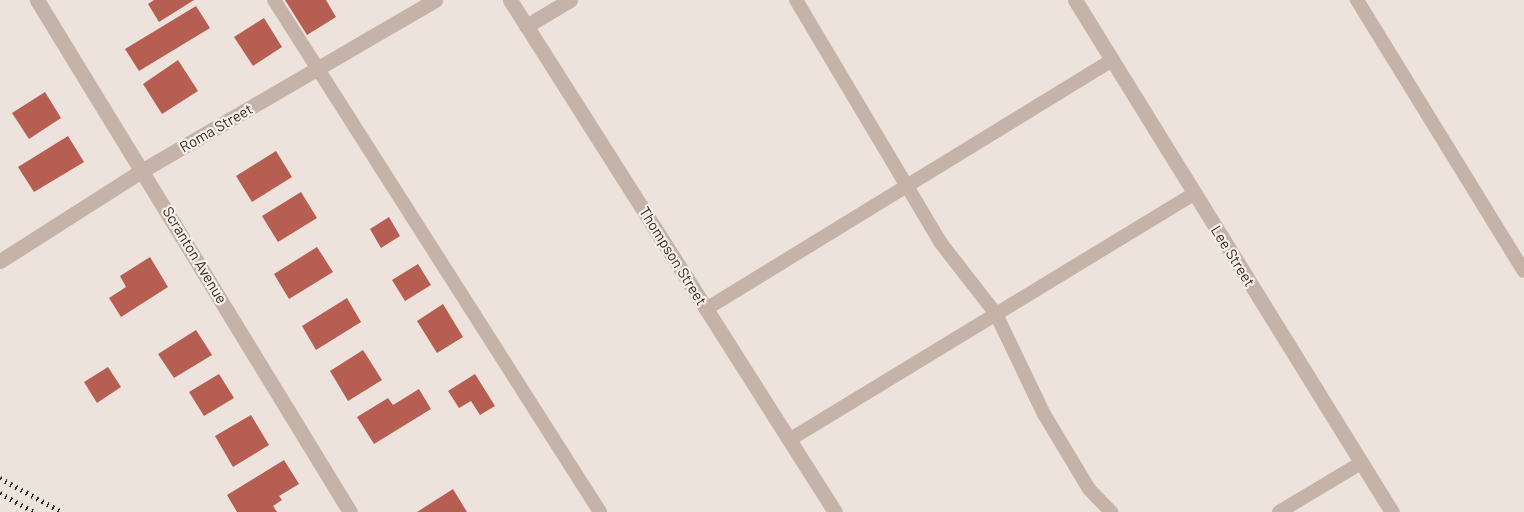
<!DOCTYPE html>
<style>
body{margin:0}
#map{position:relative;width:1524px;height:512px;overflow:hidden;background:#eee3dc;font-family:Barlow,sans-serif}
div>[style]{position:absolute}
.building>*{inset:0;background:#b65e52}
.lane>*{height:14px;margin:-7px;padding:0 7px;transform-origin:7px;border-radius:7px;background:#c5b3a9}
.street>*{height:15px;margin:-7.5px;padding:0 7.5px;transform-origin:7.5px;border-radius:7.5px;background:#c5b3a9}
.rail>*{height:4.5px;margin-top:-2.25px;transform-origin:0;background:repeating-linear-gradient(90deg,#332a28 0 1.5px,transparent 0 6px)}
span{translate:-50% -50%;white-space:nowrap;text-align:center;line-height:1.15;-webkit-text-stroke:4.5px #f7eee7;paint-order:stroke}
.street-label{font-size:15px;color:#332a28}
</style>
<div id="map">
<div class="building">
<i style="clip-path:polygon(154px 0,194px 0,159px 22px,148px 4px)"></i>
<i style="clip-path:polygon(285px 0,326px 0,336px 17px,307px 35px)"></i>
<i style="clip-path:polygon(196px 6px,210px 28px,139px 71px,125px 49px)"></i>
<i style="clip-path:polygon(264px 18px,282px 47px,253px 66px,234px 37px)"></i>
<i style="clip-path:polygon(178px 60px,198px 91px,162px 114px,143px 84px)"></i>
<i style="clip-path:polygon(45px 92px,61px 118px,29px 139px,12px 113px)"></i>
<i style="clip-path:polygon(68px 136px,84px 162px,34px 192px,18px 167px)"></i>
<i style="clip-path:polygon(276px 151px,292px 177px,252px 202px,236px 176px)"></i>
<i style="clip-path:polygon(301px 192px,317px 218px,278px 242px,262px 216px)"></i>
<i style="clip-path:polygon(389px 217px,400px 236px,381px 248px,370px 229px)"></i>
<i style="clip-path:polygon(317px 247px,333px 272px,289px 299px,274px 274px)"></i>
<i style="clip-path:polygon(150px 257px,168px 287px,121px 317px,109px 298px,126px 287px,120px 276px)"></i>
<i style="clip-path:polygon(418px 264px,431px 285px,405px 301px,392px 280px)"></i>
<i style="clip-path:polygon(347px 298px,361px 322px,316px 350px,302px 326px)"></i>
<i style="clip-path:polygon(443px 304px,463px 337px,437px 353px,417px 321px)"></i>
<i style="clip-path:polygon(196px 330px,212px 355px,174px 378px,158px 354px)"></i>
<i style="clip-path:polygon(363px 350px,382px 380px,348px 401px,330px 371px)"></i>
<i style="clip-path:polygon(108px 367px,121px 387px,97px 403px,84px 382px)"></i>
<i style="clip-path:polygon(219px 374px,234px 398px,204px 416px,189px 392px)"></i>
<i style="clip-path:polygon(475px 374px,495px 406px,480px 415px,471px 401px,459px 408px,448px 391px)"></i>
<i style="clip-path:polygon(419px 389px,431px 409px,374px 444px,357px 417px,388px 398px,393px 405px)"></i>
<i style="clip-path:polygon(251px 415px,269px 445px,233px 467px,215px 436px)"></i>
<i style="clip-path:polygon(284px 460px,299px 484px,279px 496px,282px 500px,273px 506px,277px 512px,237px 512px,227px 495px)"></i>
<i style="clip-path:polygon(453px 489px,467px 512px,417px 512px)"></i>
</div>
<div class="lane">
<i style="left:274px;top:0;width:607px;rotate:57.51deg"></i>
<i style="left:796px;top:0;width:282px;rotate:59.2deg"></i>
<i style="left:940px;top:242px;width:91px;rotate:52.1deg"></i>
<i style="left:996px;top:314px;width:111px;rotate:64.4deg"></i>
<i style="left:1044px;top:414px;width:87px;rotate:59deg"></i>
<i style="left:1089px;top:489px;width:32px;rotate:46deg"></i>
<i style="left:1357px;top:0;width:318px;rotate:58.4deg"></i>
<i style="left:706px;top:309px;width:476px;rotate:-31.5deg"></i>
<i style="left:789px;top:440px;width:475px;rotate:-31.3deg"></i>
<i style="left:1279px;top:512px;width:96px;rotate:-30.9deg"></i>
</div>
<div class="street">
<i style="left:37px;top:0;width:600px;rotate:58.56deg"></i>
<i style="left:510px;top:0;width:606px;rotate:57.59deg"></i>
<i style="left:1075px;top:0;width:602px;rotate:58.24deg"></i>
<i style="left:526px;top:26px;width:51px;rotate:-30.6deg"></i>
<i style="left:0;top:261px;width:169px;rotate:-32.5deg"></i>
<i style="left:143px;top:170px;width:338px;rotate:-30.2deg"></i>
</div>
<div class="rail">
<i style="left:0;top:478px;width:71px;rotate:28.7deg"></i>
<i style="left:0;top:493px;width:39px;rotate:29deg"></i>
</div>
<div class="street-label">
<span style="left:216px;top:128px;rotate:-30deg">Roma Street</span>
<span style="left:195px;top:255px;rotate:59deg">Scranton Avenue</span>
<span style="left:673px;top:256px;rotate:58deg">Thompson Street</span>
<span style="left:1233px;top:256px;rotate:58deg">Lee Street</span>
</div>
</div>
